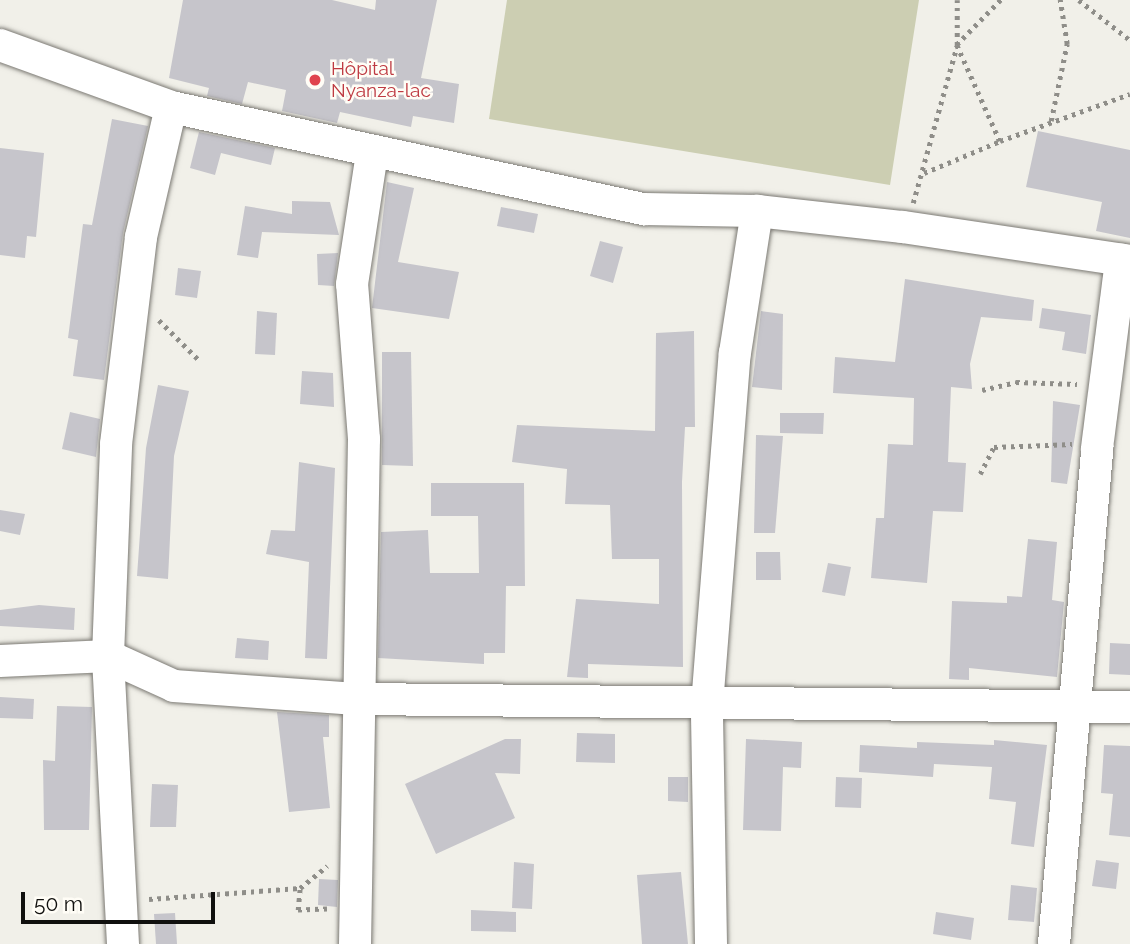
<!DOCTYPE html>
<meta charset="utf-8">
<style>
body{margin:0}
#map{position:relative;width:1130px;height:944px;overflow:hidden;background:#f1f0e9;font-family:Raleway,sans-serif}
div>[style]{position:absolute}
.green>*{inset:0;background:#ccceb2}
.building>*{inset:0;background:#c6c5cb}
.path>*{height:4.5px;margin-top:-2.25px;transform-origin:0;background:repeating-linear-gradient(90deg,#8f8e89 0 3.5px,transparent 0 8.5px)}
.roads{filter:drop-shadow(0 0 2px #7b7973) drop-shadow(0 0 2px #7b7973)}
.minor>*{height:32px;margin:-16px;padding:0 16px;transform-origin:16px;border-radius:16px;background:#fff}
.dots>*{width:19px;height:19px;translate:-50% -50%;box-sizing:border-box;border:4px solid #fffdf6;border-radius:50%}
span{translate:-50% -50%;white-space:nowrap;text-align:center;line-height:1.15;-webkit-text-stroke:5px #fffdf6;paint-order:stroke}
.health-label{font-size:19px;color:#be3a42}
.left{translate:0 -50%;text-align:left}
.scale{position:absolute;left:21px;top:892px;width:194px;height:32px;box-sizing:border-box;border:4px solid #10100e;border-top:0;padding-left:9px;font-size:21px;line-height:24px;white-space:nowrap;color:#10100e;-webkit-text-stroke:5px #fffdf6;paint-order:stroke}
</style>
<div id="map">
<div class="green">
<i style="clip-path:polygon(507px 0,919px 0,890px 185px,489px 119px)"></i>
</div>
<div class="building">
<i style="clip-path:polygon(183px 0,332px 0,375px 10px,376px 0,437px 0,421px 78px,459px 84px,454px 123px,413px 116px,411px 127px,340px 112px,337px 123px,282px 111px,286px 90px,248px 82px,242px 104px,207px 96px,209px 88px,169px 78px)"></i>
<i style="clip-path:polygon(112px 119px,148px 126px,123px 233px,104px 380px,73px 376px,78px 340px,68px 338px,83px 224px,92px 225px)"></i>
<i style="clip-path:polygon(1038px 131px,1130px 150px,1130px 238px,1096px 231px,1102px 202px,1026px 187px)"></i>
<i style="clip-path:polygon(199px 132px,275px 148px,271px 165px,221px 153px,215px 175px,190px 168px)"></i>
<i style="clip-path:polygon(0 148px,44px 153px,36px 237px,27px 236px,25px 258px,0 255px)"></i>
<i style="clip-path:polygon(387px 182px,414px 188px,398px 262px,459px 272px,449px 319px,372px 308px)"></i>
<i style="clip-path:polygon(292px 201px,330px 202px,339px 235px,262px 232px,258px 258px,237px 255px,245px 206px,292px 214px)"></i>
<i style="clip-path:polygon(501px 207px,538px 214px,534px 233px,497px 226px)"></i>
<i style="clip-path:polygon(600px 241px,623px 247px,613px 283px,590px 276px)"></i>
<i style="clip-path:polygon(338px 253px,334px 286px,318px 285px,317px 254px)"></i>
<i style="clip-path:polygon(178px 268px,201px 271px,197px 298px,175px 295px)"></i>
<i style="clip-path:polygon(905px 279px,1034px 300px,1032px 321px,981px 317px,970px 364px,972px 389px,951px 387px,948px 462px,966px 463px,963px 512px,933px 511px,927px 583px,871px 578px,876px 518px,884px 518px,888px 444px,913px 445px,914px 398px,833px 393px,835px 357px,895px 362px)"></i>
<i style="clip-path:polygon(1042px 308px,1091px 315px,1086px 354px,1062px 350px,1065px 332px,1039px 328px)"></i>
<i style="clip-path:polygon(257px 311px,277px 313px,275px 355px,255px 354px)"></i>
<i style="clip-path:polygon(761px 311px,783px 314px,782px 390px,752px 387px)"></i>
<i style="clip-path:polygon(694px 331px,695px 427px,685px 427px,682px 482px,683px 667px,588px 664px,588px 678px,567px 677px,576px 599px,659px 604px,659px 559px,612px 559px,610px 505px,565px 504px,567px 469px,512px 462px,517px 425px,655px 431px,656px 333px)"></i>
<i style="clip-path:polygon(382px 352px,411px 352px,413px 466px,382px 465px)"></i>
<i style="clip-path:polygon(302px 371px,333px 373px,334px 407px,300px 404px)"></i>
<i style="clip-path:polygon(158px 385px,189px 391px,174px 456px,168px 579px,137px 576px,146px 448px)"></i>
<i style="clip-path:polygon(1053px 401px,1080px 405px,1067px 484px,1051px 482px)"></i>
<i style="clip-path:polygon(70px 412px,100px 419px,96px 457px,62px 449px)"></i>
<i style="clip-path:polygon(780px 413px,824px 413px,823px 434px,780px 433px)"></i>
<i style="clip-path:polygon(756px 435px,783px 436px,775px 533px,754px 533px)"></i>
<i style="clip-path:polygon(299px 462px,335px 468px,327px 659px,305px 658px,309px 562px,266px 554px,271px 530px,295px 531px)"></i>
<i style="clip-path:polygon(431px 483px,524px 483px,525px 586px,506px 586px,505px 653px,484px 653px,484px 664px,378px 658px,381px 532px,428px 530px,430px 573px,479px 573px,478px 516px,431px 516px)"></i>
<i style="clip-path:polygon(0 510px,25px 514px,20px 535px,0 531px)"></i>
<i style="clip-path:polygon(1028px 539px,1057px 542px,1052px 600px,1064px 602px,1057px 677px,969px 668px,969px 680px,949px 679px,952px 601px,1007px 603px,1007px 596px,1022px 597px)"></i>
<i style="clip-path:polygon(756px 552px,780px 552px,781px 580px,756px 580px)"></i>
<i style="clip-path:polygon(828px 563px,851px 567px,845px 596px,822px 592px)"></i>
<i style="clip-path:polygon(39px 605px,75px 608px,74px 630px,0 626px,0 610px)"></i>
<i style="clip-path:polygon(237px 638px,269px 641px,268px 660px,235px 658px)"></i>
<i style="clip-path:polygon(1110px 643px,1130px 644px,1130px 675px,1109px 674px)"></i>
<i style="clip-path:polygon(0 697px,34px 699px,33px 719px,0 718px)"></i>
<i style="clip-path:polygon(57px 706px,92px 707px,89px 830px,44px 830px,43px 760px,55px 761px)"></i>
<i style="clip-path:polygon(277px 712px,329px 715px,329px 737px,323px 737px,330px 808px,289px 812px)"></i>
<i style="clip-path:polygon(577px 733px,615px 734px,615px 763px,576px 762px)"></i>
<i style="clip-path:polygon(505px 739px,521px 739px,520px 774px,495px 773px,515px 818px,436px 854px,405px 784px)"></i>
<i style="clip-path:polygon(746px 739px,802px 742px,801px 768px,783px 767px,781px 831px,743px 830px)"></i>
<i style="clip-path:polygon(994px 740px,1047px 745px,1034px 847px,1011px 844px,1016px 802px,989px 799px,992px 767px,934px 764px,933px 777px,859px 772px,860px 745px,917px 748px,917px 742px,994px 745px)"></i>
<i style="clip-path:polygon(1104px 745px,1130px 746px,1130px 837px,1109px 835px,1113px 794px,1101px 793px)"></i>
<i style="clip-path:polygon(668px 777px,688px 777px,688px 802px,668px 801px)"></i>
<i style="clip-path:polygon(836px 777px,862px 778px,861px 808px,835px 807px)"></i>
<i style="clip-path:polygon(152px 784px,178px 785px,176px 827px,150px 827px)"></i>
<i style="clip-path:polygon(1096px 860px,1119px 863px,1116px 889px,1092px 886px)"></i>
<i style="clip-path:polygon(514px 862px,534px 864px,532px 909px,512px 908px)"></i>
<i style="clip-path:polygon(681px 872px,688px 944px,642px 944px,637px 875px)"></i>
<i style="clip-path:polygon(319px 879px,338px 880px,337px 907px,318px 905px)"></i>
<i style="clip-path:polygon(1011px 885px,1037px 888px,1034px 922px,1008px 920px)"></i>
<i style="clip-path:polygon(471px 910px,516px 912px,516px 932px,471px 931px)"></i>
<i style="clip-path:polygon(936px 912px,974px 918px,971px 940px,933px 934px)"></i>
<i style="clip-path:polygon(175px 913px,177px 944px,156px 944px,154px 914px)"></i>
</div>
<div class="path">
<i style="left:1001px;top:0;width:63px;rotate:134.4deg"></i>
<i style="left:957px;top:45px;width:105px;rotate:65.9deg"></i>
<i style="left:1000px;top:141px;width:138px;rotate:-19.9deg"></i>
<i style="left:1079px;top:0;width:65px;rotate:38.1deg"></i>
<i style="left:1051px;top:121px;width:79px;rotate:-78.3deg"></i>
<i style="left:1067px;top:44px;width:45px;rotate:-99deg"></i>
<i style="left:924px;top:173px;width:82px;rotate:-22.8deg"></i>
<i style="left:913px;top:203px;width:164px;rotate:-74.4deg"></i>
<i style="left:957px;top:45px;width:45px;rotate:-90deg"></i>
<i style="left:159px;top:320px;width:57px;rotate:45deg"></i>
<i style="left:982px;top:390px;width:35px;rotate:-13deg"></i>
<i style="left:1016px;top:382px;width:61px;rotate:1.9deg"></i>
<i style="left:980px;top:474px;width:30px;rotate:-63deg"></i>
<i style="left:994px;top:447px;width:78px;rotate:-2.2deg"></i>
<i style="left:149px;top:899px;width:151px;rotate:-4.2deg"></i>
<i style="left:327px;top:909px;width:29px;rotate:178deg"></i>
<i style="left:298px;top:910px;width:22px;rotate:-85deg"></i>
<i style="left:300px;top:888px;width:35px;rotate:-39deg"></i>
</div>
<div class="roads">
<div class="minor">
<i style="left:0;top:45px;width:182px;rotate:19.9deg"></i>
<i style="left:171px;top:107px;width:484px;rotate:12.2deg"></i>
<i style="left:644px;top:209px;width:113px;rotate:1deg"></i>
<i style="left:757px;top:211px;width:147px;rotate:6.3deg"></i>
<i style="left:903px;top:227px;width:230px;rotate:8.5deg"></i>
<i style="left:0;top:661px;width:108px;rotate:-2.7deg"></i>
<i style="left:108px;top:656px;width:72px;rotate:24.4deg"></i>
<i style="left:174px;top:686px;width:183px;rotate:4.1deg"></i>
<i style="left:357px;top:699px;width:773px;rotate:0.59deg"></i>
<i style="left:123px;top:944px;width:288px;rotate:-93deg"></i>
<i style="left:108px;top:656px;width:212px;rotate:-87.8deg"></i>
<i style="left:116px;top:444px;width:209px;rotate:-83.1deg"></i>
<i style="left:141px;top:237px;width:133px;rotate:-77deg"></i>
<i style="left:355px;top:944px;width:505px;rotate:-88.98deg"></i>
<i style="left:364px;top:439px;width:155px;rotate:-94.4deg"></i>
<i style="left:352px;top:284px;width:132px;rotate:-81.3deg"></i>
<i style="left:711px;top:944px;width:239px;rotate:-91deg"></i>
<i style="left:707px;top:705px;width:353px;rotate:-85.5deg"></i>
<i style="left:735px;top:353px;width:144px;rotate:-81.2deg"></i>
<i style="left:1054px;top:944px;width:498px;rotate:-85deg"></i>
<i style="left:1097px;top:448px;width:190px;rotate:-82.7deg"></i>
</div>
</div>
<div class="dots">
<i style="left:315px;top:80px;background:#e0444e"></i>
</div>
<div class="health-label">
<span class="left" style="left:331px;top:80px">Hôpital<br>Nyanza-lac</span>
</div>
<div class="scale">50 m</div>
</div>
